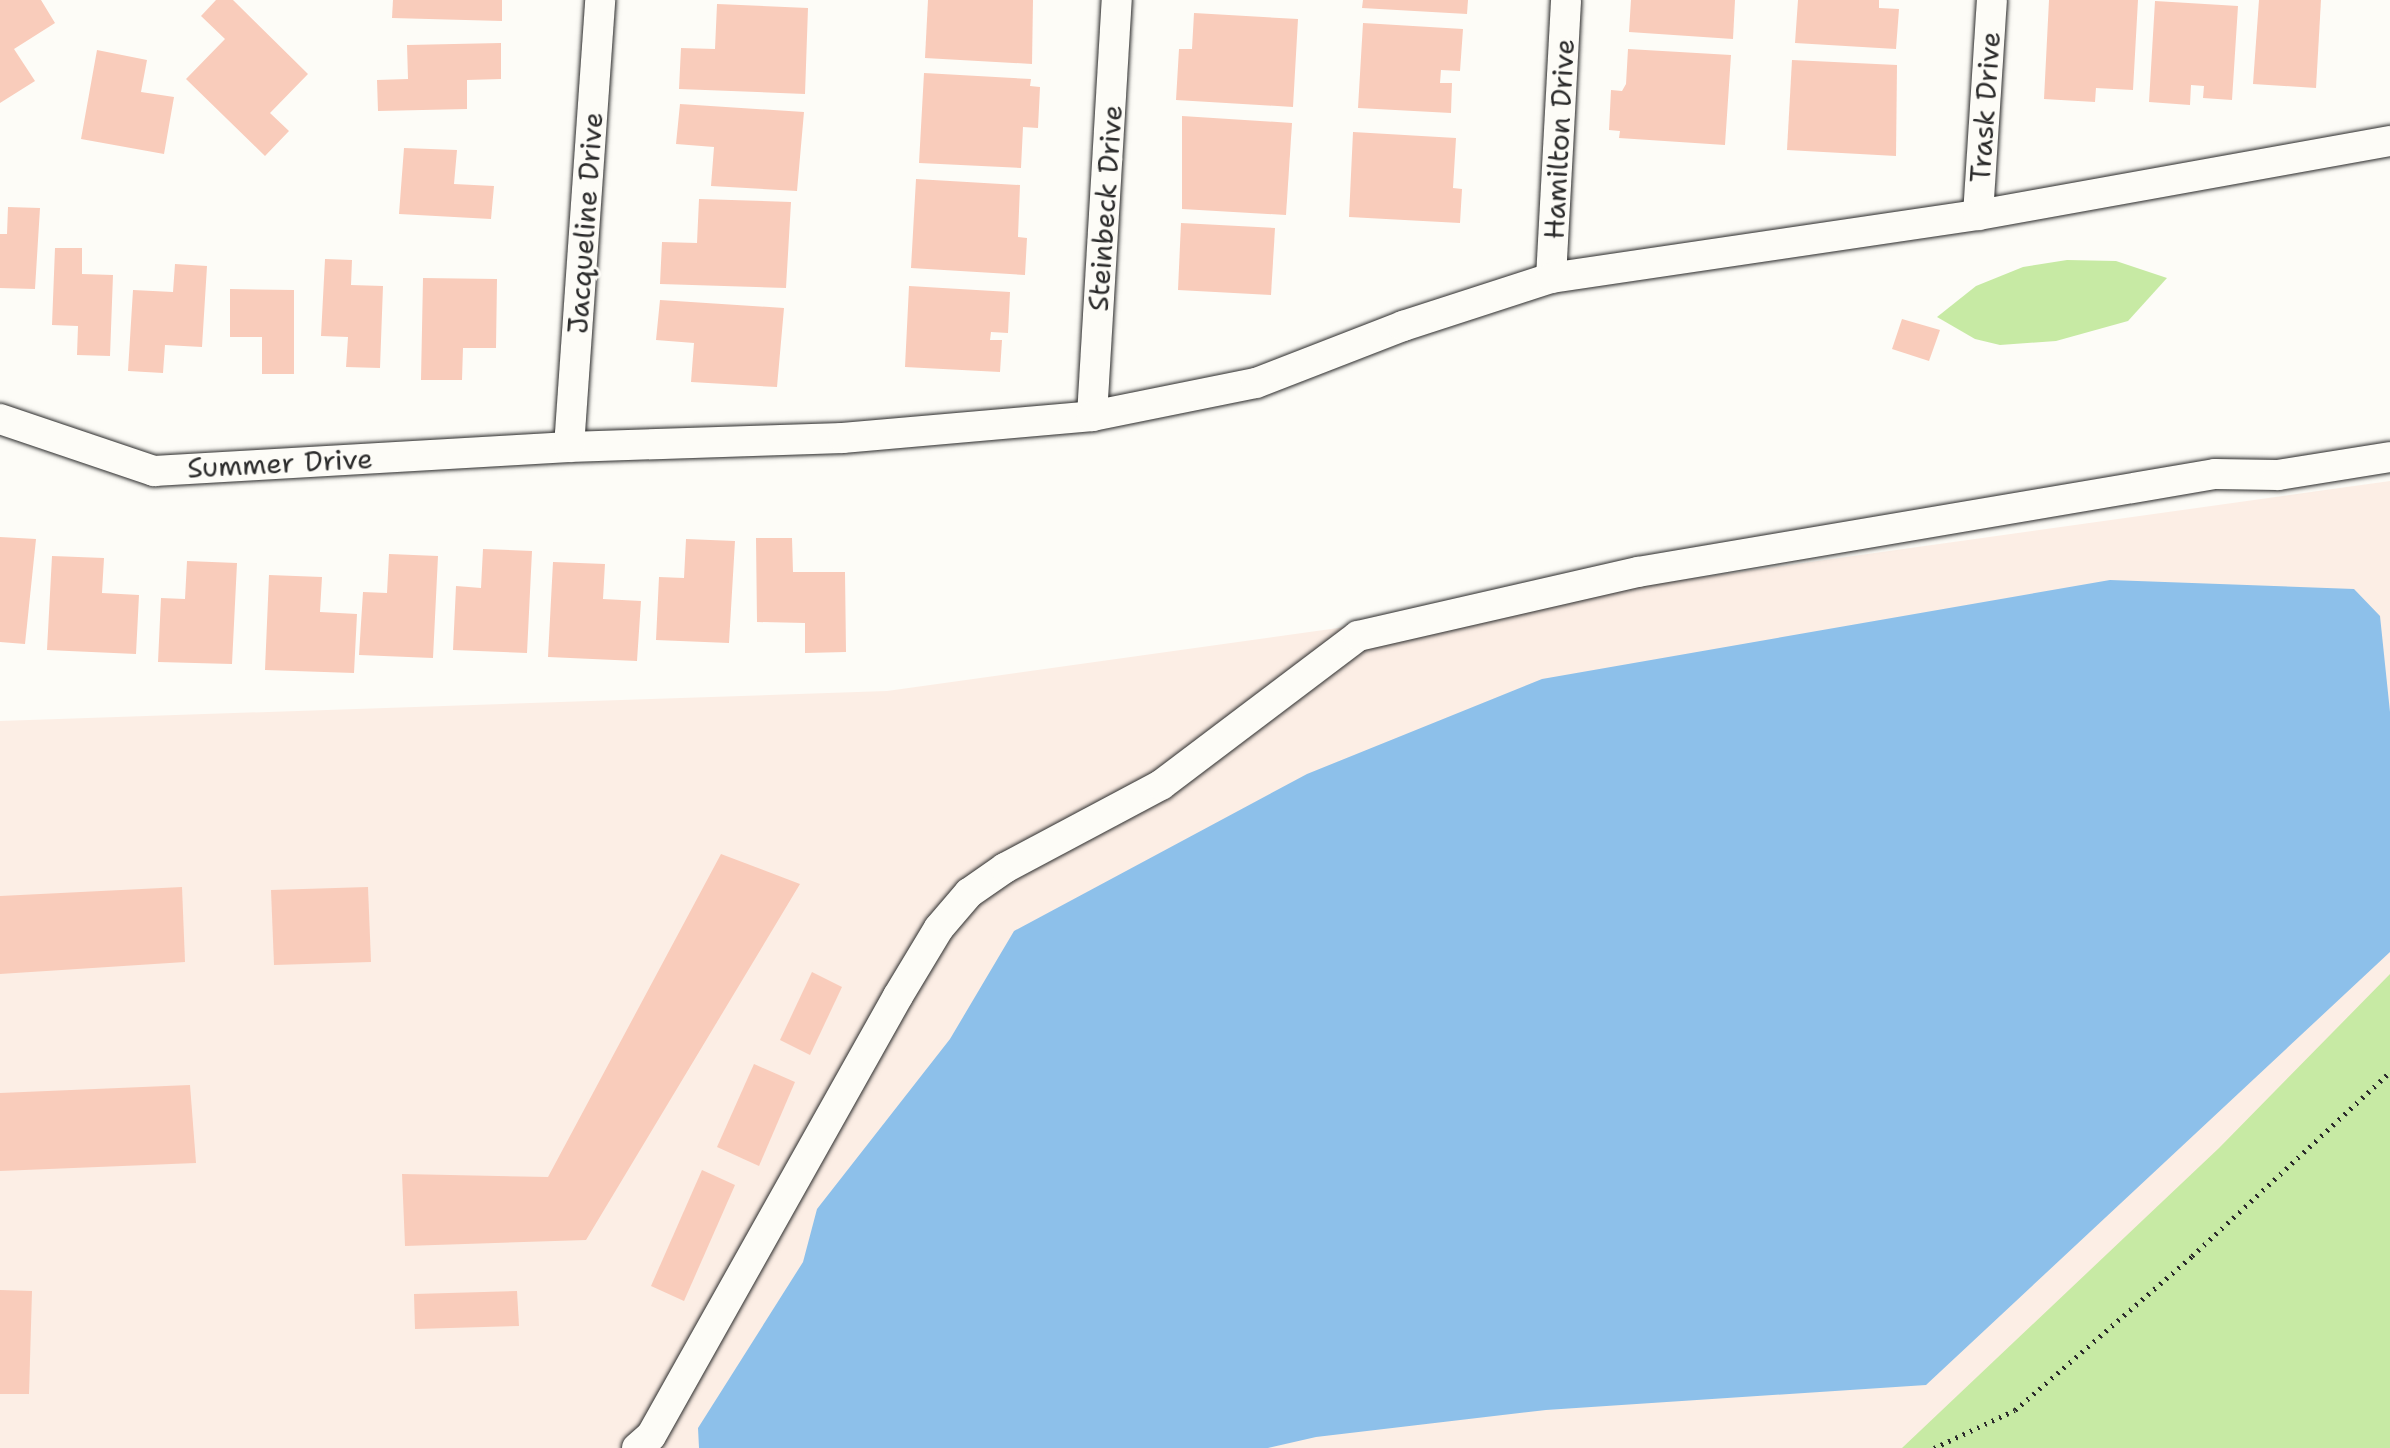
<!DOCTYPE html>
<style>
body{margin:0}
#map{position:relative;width:2390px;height:1448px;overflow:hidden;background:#fdfcf7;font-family:"Shantell Sans",sans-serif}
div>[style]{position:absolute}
.built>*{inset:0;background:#fceee5}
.green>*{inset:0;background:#c7eaa4}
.water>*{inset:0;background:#8dc0ea}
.building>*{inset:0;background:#f9ccbb}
.path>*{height:5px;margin-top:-2.5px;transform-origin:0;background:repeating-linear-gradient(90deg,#2b2b2b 0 2px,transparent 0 8px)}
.roads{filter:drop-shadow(0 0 2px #2b2b2b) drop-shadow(0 0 2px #2b2b2b)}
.minor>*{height:30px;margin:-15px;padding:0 15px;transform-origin:15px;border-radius:15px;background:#fdfcf7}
span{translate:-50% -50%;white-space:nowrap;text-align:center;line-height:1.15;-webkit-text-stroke:6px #fdfcf7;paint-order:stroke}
.street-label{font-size:28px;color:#2b2b2b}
</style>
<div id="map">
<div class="built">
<i style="clip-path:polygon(2390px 481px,2390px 1041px,2022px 1448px,0 1448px,0 721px,887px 691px)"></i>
</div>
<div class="green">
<i style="clip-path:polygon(2067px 260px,2116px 261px,2167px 278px,2128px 321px,2056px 341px,2000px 345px,1975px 339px,1937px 317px,1976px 286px,2023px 267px)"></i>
<i style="clip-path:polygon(2390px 974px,2390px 1448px,1902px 1448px,2219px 1148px)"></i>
</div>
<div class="water">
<i style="clip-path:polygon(2110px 580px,2354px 589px,2380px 616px,2390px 712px,2390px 952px,1926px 1385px,1546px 1410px,1316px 1437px,1268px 1448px,699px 1448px,698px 1428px,803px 1262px,817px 1209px,950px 1039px,1014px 931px,1307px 774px,1542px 679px)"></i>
</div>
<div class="building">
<i style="clip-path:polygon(0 0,41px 0,55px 23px,14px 49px,35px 81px,0 103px)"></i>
<i style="clip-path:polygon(216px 0,233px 0,308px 74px,270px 113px,289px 131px,265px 156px,186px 79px,225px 39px,201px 16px)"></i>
<i style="clip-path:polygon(393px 0,502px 0,502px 21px,392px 18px)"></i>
<i style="clip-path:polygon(928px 0,1033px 0,1032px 64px,925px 58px)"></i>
<i style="clip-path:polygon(1363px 0,1468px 0,1467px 14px,1362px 8px)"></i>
<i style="clip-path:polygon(1631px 0,1735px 0,1733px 39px,1629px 32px)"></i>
<i style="clip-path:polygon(1798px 0,1879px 0,1879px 8px,1899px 9px,1896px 49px,1795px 43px)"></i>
<i style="clip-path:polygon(2049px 0,2138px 0,2133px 90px,2096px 88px,2095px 102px,2044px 99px)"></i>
<i style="clip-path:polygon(2259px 0,2321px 0,2316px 88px,2253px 84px)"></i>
<i style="clip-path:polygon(2155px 1px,2238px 6px,2232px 100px,2203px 98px,2204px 86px,2191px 85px,2190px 105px,2149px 102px)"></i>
<i style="clip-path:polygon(717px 4px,808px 8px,805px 94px,679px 89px,681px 48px,715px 49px)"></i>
<i style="clip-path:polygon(1194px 13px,1298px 19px,1293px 107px,1176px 100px,1179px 49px,1192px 49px)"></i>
<i style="clip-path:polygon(1363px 23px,1463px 29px,1460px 71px,1441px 70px,1440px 83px,1452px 83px,1451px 113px,1358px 108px)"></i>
<i style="clip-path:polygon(501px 43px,501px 79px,467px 80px,467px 109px,378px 111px,377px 80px,408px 79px,407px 45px)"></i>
<i style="clip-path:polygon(1628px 49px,1731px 55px,1725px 145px,1619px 138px,1620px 131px,1609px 130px,1611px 90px,1622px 91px,1626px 84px)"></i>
<i style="clip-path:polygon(97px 50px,147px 60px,141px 92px,174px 97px,164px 154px,81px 139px)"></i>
<i style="clip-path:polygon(1792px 60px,1897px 65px,1896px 156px,1787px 150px)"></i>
<i style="clip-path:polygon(924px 73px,1031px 79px,1030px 86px,1040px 87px,1038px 128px,1023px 127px,1021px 168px,919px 163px)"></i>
<i style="clip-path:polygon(680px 104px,804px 112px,797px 191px,711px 186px,714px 147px,676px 144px)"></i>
<i style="clip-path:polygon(1182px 116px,1292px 123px,1286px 215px,1182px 209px)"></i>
<i style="clip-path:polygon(1353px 132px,1456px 138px,1453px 188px,1462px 189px,1460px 223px,1349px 217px)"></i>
<i style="clip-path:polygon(404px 148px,457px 150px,454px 184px,494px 186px,491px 219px,399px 214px)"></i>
<i style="clip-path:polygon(916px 179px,1020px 185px,1018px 237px,1027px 238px,1025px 275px,911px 268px)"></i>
<i style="clip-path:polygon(699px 199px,791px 202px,786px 288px,660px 284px,662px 242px,697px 243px)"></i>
<i style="clip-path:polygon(8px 207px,40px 208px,35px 289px,0 288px,0 234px,7px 234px)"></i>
<i style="clip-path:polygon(1181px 223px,1275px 228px,1271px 295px,1178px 290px)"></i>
<i style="clip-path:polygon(55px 248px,82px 248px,82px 274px,113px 275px,110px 356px,77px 355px,78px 326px,52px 325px)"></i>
<i style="clip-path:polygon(325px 259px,352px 260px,351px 285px,383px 286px,380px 368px,346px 367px,348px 337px,321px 336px)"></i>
<i style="clip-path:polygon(175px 264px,207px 266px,202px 347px,165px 345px,163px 373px,128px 371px,133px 290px,173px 292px)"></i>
<i style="clip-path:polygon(423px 278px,497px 279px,496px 348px,463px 348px,462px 380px,421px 380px)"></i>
<i style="clip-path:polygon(909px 286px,1010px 292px,1008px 333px,991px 332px,990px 340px,1002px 340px,1000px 372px,905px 367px)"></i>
<i style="clip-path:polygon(230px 289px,294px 290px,294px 374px,262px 374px,262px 337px,230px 337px)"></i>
<i style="clip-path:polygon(660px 300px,784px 308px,777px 387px,691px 382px,694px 343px,656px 340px)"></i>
<i style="clip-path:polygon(1902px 319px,1940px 330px,1929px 361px,1892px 349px)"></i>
<i style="clip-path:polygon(0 537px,36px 539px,25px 644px,0 642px)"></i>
<i style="clip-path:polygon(756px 538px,792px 538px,793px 572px,845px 572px,846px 652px,805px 653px,805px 623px,757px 622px)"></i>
<i style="clip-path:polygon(686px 539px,735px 541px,729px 643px,656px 640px,659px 577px,684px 578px)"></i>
<i style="clip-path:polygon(483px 549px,532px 551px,527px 653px,453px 650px,456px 586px,481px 588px)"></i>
<i style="clip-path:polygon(389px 554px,438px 556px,433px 658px,359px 655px,363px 592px,387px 593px)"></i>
<i style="clip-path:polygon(52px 556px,104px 558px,102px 593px,139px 595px,136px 654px,47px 650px)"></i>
<i style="clip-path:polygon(187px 561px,237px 563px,232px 664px,158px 662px,161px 598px,185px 599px)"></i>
<i style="clip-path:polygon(553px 562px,605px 564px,603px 599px,641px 601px,637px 661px,548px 657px)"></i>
<i style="clip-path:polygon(269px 575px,322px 577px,320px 612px,357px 614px,354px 673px,265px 670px)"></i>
<i style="clip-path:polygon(721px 854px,800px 884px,586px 1240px,405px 1246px,402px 1174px,548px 1177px)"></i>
<i style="clip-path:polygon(182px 887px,185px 962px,0 974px,0 896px)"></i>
<i style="clip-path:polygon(368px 887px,371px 962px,274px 965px,271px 890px)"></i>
<i style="clip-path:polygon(812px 972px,842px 987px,810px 1055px,780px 1040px)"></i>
<i style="clip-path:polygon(754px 1064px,795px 1082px,759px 1166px,717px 1147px)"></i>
<i style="clip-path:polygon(190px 1085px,196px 1163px,0 1171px,0 1093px)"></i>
<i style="clip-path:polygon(702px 1170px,735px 1185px,684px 1301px,651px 1286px)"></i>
<i style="clip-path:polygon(0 1290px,32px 1291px,29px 1394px,0 1394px)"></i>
<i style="clip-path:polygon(517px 1291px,519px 1326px,415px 1329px,414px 1294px)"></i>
</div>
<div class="path">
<i style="left:1934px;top:1448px;width:89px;rotate:-25.1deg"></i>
<i style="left:2015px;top:1410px;width:235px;rotate:-41deg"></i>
<i style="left:2192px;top:1256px;width:270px;rotate:-42.9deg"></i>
</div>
<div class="roads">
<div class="minor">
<i style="left:1978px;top:215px;width:215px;rotate:-86.3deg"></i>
<i style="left:1551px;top:278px;width:278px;rotate:-86.9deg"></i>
<i style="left:1092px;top:416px;width:417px;rotate:-86.6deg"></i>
<i style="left:0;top:419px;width:163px;rotate:18.7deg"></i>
<i style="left:154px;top:471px;width:416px;rotate:-3.3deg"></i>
<i style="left:569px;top:447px;width:274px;rotate:-1.9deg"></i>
<i style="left:843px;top:438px;width:250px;rotate:-5deg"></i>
<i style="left:1092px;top:416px;width:167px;rotate:-11.4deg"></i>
<i style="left:1256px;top:383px;width:158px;rotate:-21.2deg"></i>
<i style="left:1403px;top:326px;width:156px;rotate:-18deg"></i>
<i style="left:1551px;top:278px;width:432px;rotate:-8.4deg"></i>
<i style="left:1978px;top:215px;width:419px;rotate:-10.2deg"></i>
<i style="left:569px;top:447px;width:448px;rotate:-86deg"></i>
<i style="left:637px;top:1448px;width:18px;rotate:-41deg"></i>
<i style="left:651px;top:1436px;width:505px;rotate:-60.69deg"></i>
<i style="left:898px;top:996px;width:79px;rotate:-58.9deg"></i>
<i style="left:939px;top:928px;width:46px;rotate:-49.4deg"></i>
<i style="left:969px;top:893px;width:44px;rotate:-34.8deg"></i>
<i style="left:1005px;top:868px;width:177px;rotate:-28deg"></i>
<i style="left:1161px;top:785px;width:247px;rotate:-37.1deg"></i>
<i style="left:1358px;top:636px;width:287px;rotate:-12.9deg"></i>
<i style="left:1638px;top:572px;width:585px;rotate:-9.64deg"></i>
<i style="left:2215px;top:474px;width:63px;rotate:0.9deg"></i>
<i style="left:2278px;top:475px;width:113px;rotate:-9.1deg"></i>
</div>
</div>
<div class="street-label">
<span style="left:1985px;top:107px;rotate:-86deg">Trask Drive</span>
<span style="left:1559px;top:139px;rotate:-87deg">Hamilton Drive</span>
<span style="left:1105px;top:208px;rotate:-86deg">Steinbeck Drive</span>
<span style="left:585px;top:223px;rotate:-86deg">Jacqueline Drive</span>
<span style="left:280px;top:463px;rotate:-3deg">Summer Drive</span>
</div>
</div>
